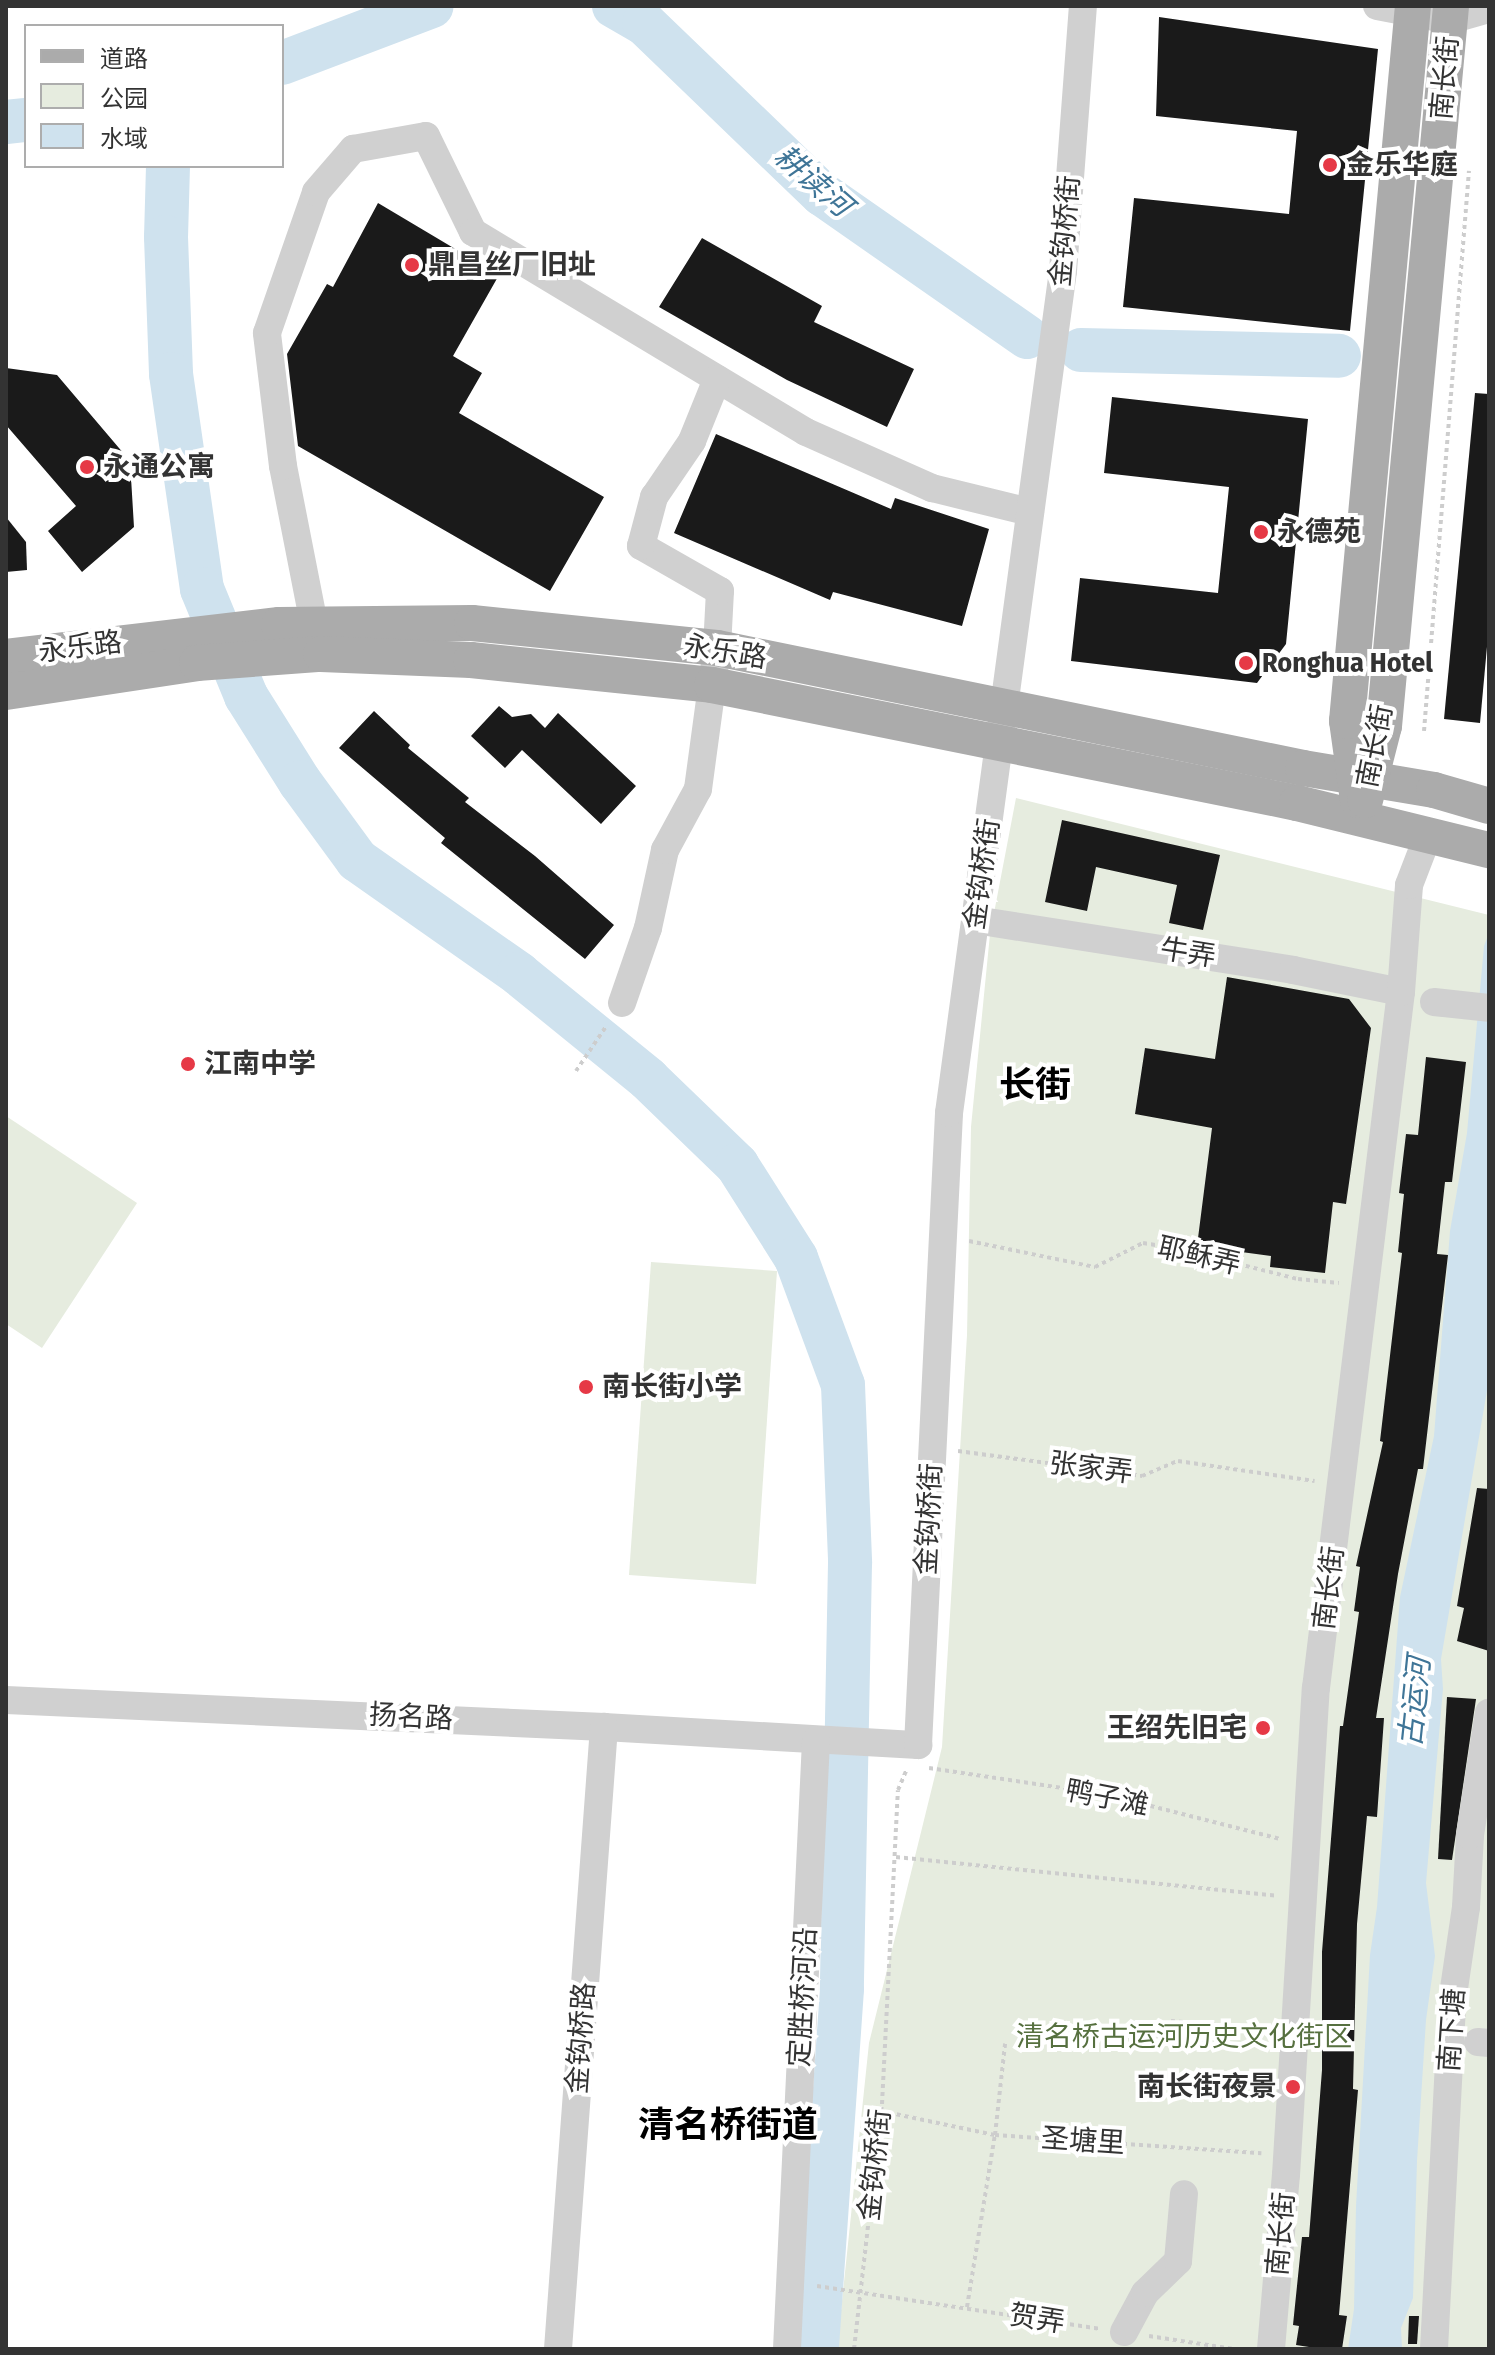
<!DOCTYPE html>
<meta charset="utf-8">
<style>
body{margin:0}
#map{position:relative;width:1495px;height:2355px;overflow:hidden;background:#fff;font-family:"Fira Sans Condensed","Noto Sans SC",sans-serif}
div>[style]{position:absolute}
.green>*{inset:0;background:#e6ecdf}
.water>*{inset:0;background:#cfe2ee}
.river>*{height:44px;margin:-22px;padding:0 22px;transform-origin:22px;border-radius:22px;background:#cfe2ee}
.building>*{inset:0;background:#1a1a1a}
.path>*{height:4px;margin-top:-2px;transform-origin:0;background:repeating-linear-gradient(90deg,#cdcdcd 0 4px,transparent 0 8px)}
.minor>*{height:28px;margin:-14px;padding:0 14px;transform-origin:14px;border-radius:14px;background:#d0d0d0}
.major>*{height:36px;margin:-18px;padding:0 18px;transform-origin:18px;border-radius:18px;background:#ababab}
.dots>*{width:22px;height:22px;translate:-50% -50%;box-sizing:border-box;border:4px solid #fff;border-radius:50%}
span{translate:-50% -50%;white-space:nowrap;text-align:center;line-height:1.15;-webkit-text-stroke:8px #fff;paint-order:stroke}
.street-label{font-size:28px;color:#333}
.poi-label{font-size:28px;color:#333;font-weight:700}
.left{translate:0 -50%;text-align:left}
.right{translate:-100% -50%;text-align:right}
.park-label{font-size:28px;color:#56703f}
.water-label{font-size:30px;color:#3f7597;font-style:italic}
.district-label{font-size:36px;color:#000;font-weight:700}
.frame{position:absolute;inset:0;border:8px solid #333;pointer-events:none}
.legend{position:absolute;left:24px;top:24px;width:260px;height:144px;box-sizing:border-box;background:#fff;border:2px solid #adadad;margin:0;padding:10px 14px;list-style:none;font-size:24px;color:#333}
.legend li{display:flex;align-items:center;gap:16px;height:40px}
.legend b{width:40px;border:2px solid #adadad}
</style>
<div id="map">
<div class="green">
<i style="clip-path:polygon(1016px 798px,1489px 915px,1489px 2349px,837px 2349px,869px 2043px,942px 1747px,967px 1335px,971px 1127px,990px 934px)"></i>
<i style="clip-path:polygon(6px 1116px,137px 1203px,42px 1348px,6px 1324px)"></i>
<i style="clip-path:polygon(651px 1262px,777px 1271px,756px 1584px,629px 1575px)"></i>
</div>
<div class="water">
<i style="clip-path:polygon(1489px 933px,1489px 1379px,1441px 1659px,1443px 1689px,1426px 1883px,1435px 1956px,1426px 2020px,1417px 2161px,1413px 2298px,1401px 2328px,1402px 2349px,1348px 2349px,1354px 2309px,1356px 2206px,1370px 1955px,1377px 1907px,1400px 1597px,1434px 1436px,1450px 1231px,1467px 1133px,1484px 946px)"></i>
</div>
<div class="river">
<i style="left:614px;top:6px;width:34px;rotate:30deg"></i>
<i style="left:644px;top:23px;width:247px;rotate:43.9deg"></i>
<i style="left:822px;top:194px;width:250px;rotate:34.9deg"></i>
<i style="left:282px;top:63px;width:160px;rotate:-20.8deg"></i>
<i style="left:6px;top:122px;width:20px;rotate:-6deg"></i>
<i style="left:168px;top:166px;width:71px;rotate:91.6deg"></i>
<i style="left:166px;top:237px;width:137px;rotate:87.9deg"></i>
<i style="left:171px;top:374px;width:217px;rotate:81.8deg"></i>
<i style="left:202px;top:589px;width:116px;rotate:67.6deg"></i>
<i style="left:246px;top:696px;width:102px;rotate:57.9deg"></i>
<i style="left:300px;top:782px;width:97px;rotate:53.8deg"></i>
<i style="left:357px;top:860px;width:198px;rotate:35.1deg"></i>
<i style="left:519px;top:974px;width:166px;rotate:39.1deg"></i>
<i style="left:648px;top:1079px;width:124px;rotate:44deg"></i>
<i style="left:737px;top:1165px;width:110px;rotate:57.6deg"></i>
<i style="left:796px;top:1258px;width:135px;rotate:69.7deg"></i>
<i style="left:843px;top:1385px;width:178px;rotate:87.7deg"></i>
<i style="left:850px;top:1563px;width:426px;rotate:91.1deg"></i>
<i style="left:842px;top:1989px;width:361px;rotate:94deg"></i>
<i style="left:1081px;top:350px;width:258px;rotate:1.3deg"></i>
</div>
<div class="building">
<i style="clip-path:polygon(1159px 17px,1378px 49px,1350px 331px,1123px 307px,1134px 198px,1289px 214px,1297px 131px,1156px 116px)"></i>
<i style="clip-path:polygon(378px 203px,499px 275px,453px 356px,482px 373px,459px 413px,604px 497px,550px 591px,298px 446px,287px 354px,327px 284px,333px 287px)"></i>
<i style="clip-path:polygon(702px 238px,822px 306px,814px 322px,914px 369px,887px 427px,787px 380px,659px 307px)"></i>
<i style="clip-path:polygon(6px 368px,57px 375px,130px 461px,134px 527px,82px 572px,48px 531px,76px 506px,6px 425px)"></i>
<i style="clip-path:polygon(1475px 393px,1489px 394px,1489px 625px,1480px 723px,1444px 719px)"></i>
<i style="clip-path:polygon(1112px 397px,1308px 419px,1286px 644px,1257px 683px,1071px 661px,1080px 578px,1218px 593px,1229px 487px,1104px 473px)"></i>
<i style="clip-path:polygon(716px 434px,891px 509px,895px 498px,989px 529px,962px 626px,833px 592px,830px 600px,674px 533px)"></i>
<i style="clip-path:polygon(6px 517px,26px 542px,27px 570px,6px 572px)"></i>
<i style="clip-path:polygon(499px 706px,512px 717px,531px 714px,545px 728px,558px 713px,636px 786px,601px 824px,522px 750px,505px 768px,471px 736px)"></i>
<i style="clip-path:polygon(374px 711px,410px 745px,408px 748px,469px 798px,465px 802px,535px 856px,614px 925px,585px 959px,441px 843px,445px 838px,339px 748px)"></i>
<i style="clip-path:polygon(1062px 820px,1220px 855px,1203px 930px,1169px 923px,1177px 885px,1096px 867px,1087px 911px,1045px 902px)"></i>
<i style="clip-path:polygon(1227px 977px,1349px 999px,1371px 1028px,1346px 1204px,1333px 1202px,1325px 1273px,1270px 1267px,1271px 1256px,1197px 1246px,1212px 1128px,1135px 1114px,1145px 1048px,1215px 1059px)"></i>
<i style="clip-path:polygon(1426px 1057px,1466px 1062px,1452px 1182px,1445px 1182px,1437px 1254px,1448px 1255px,1423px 1469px,1418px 1469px,1398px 1574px,1376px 1718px,1384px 1718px,1377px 1817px,1367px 1816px,1357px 1924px,1353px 2089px,1358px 2090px,1339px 2315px,1347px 2316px,1342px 2349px,1322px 2349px,1296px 2345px,1299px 2326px,1293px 2325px,1302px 2237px,1309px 2237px,1322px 2070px,1322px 1952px,1340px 1726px,1343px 1726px,1359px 1612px,1354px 1611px,1360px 1567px,1356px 1566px,1383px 1442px,1380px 1441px,1402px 1253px,1398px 1252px,1404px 1194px,1399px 1193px,1406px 1134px,1418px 1135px)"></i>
<i style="clip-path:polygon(1477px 1488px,1489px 1489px,1489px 1651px,1457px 1641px,1464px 1608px,1457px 1606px)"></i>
<i style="clip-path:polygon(1447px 1697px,1476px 1699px,1452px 1860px,1438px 1859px)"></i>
<i style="clip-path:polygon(1409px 2316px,1419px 2316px,1417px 2344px,1408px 2344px)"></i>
</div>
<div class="path">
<i style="left:1424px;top:731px;width:562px;rotate:-85.41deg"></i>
<i style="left:576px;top:1071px;width:55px;rotate:-56deg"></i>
<i style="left:969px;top:1241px;width:129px;rotate:11.7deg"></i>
<i style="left:1095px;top:1267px;width:54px;rotate:-26.6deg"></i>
<i style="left:1143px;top:1243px;width:33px;rotate:9deg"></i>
<i style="left:1176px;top:1248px;width:126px;rotate:14.3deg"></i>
<i style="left:1298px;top:1279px;width:41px;rotate:5.6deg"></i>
<i style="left:958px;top:1451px;width:186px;rotate:7.7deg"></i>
<i style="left:1142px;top:1476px;width:39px;rotate:-23deg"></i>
<i style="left:1178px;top:1461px;width:138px;rotate:8.3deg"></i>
<i style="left:929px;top:1768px;width:177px;rotate:8.5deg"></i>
<i style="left:1104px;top:1794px;width:183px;rotate:14.3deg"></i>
<i style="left:896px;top:1857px;width:383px;rotate:5.8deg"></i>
<i style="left:1171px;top:2021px;width:97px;rotate:4.7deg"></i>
<i style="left:881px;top:2111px;width:116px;rotate:11.9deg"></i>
<i style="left:995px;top:2135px;width:267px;rotate:3.9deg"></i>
<i style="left:817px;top:2286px;width:287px;rotate:8.6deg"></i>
<i style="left:967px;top:2307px;width:174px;rotate:-80.8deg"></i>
<i style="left:995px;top:2135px;width:92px;rotate:-83.7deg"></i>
<i style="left:1149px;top:2336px;width:86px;rotate:8.7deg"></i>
<i style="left:854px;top:2349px;width:247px;rotate:-83.5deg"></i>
<i style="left:882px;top:2104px;width:314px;rotate:-87.1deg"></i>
<i style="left:898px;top:1790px;width:23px;rotate:-67deg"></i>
</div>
<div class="minor">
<i style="left:1377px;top:6px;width:74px;rotate:10.9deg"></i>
<i style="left:1450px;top:20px;width:41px;rotate:-15.8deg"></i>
<i style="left:314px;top:624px;width:161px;rotate:-101.1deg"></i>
<i style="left:283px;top:466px;width:134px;rotate:-96.9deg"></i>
<i style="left:267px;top:333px;width:149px;rotate:-70.8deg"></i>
<i style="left:316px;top:192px;width:57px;rotate:-49.3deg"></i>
<i style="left:353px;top:149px;width:74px;rotate:-10.1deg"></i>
<i style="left:426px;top:136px;width:107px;rotate:63.9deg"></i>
<i style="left:473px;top:232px;width:388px;rotate:31deg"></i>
<i style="left:806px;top:432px;width:138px;rotate:24deg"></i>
<i style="left:932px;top:488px;width:101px;rotate:13.8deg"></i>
<i style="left:975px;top:920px;width:322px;rotate:8.9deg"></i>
<i style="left:1293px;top:970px;width:110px;rotate:11.5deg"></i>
<i style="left:1434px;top:1002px;width:55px;rotate:6.2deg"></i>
<i style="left:622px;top:1003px;width:79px;rotate:-70.9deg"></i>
<i style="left:648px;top:928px;width:80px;rotate:-77.7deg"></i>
<i style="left:665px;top:850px;width:69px;rotate:-61.6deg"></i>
<i style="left:698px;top:789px;width:142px;rotate:-82.3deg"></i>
<i style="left:717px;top:648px;width:57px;rotate:-87deg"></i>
<i style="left:720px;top:591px;width:91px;rotate:-150.3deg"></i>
<i style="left:641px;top:546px;width:51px;rotate:-75.1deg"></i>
<i style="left:654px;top:497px;width:68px;rotate:-55.8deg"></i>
<i style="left:692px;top:441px;width:67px;rotate:-68deg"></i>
<i style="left:6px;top:1700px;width:599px;rotate:2.59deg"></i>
<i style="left:604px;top:1727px;width:315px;rotate:3.3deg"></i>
<i style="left:918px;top:1745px;width:633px;rotate:-87.19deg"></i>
<i style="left:949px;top:1113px;width:850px;rotate:-82.29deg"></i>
<i style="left:1063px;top:271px;width:266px;rotate:-85.7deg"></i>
<i style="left:1478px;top:2042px;width:11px;rotate:5deg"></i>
<i style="left:1124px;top:2332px;width:44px;rotate:-61.7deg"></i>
<i style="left:1145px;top:2293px;width:46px;rotate:-44.1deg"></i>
<i style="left:1178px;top:2261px;width:67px;rotate:-84.9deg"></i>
<i style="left:558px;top:2349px;width:624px;rotate:-85.77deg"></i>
<i style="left:787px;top:2349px;width:609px;rotate:-87.27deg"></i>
<i style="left:1271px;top:2349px;width:175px;rotate:-85.1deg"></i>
<i style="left:1286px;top:2175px;width:488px;rotate:-86.5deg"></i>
<i style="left:1316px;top:1688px;width:701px;rotate:-83.04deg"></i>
<i style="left:1401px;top:992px;width:107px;rotate:-85.7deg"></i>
<i style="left:1409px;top:885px;width:56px;rotate:-69deg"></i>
<i style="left:1434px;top:2349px;width:347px;rotate:-87deg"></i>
<i style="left:1452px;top:2002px;width:96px;rotate:-81.6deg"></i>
<i style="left:1466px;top:1907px;width:72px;rotate:-86.8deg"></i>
<i style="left:1470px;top:1835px;width:124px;rotate:-81.2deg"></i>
</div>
<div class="major">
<i style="left:6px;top:657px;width:275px;rotate:-6.7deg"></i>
<i style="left:279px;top:625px;width:193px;rotate:-0.6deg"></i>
<i style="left:472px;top:623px;width:246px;rotate:5.8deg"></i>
<i style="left:717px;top:648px;width:598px;rotate:11.57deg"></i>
<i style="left:1303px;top:768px;width:133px;rotate:9.5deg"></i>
<i style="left:1434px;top:790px;width:57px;rotate:16.2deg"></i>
<i style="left:6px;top:692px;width:193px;rotate:-8.6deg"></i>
<i style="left:197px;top:663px;width:124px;rotate:-4.2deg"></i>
<i style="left:321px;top:654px;width:150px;rotate:2.3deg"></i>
<i style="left:471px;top:660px;width:242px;rotate:5.9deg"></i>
<i style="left:712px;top:685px;width:597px;rotate:11.4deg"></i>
<i style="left:1297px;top:803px;width:198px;rotate:13.8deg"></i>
<i style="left:1358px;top:800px;width:80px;rotate:-97.9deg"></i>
<i style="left:1347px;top:721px;width:718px;rotate:-84.73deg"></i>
<i style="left:1365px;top:800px;width:76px;rotate:-75.6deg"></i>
<i style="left:1384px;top:726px;width:723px;rotate:-84.68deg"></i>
</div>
<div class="dots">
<i style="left:1330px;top:165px;background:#e63946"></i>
<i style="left:412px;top:265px;background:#e63946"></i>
<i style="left:87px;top:467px;background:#e63946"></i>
<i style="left:1261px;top:532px;background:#e63946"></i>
<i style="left:1246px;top:663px;background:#e63946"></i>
<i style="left:188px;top:1064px;background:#e63946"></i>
<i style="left:586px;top:1387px;background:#e63946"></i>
<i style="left:1263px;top:1728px;background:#e63946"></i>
<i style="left:1293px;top:2087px;background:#e63946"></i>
</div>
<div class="street-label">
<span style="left:1445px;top:78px;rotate:-85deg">南长街</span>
<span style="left:1065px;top:231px;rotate:-85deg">金钩桥街</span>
<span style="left:80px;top:647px;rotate:-7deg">永乐路</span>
<span style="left:725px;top:652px;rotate:9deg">永乐路</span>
<span style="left:1375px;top:746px;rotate:-79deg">南长街</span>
<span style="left:982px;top:874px;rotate:-82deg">金钩桥街</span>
<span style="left:1188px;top:953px;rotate:9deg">牛弄</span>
<span style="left:1199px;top:1256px;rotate:13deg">耶稣弄</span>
<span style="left:1091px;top:1468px;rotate:7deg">张家弄</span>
<span style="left:929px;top:1519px;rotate:-87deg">金钩桥街</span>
<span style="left:1329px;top:1588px;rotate:-83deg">南长街</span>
<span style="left:411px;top:1717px;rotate:3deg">扬名路</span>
<span style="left:1107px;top:1798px;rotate:11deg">鸭子滩</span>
<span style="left:803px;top:1997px;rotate:-87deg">定胜桥河沿</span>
<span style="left:1452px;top:2030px;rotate:-86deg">南下塘</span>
<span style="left:581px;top:2038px;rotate:-86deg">金钩桥路</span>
<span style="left:1083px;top:2141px;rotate:4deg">圣塘里</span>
<span style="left:875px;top:2165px;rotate:-84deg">金钩桥街</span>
<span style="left:1281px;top:2234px;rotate:-85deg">南长街</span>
<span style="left:1037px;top:2319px;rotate:9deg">贺弄</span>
</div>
<div class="poi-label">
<span class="left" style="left:1346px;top:165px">金乐华庭</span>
<span class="left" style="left:428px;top:265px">鼎昌丝厂旧址</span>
<span class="left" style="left:103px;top:467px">永通公寓</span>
<span class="left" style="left:1277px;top:532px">永德苑</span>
<span class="left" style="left:1262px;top:663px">Ronghua Hotel</span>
<span class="left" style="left:204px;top:1064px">江南中学</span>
<span class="left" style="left:602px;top:1387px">南长街小学</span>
<span class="right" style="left:1247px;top:1728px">王绍先旧宅</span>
<span class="right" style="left:1277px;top:2087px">南长街夜景</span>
</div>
<div class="park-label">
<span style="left:1184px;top:2037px">清名桥古运河历史文化街区</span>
</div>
<div class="water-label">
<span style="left:813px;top:181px;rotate:41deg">耕读河</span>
<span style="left:1415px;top:1702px;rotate:-84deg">古运河</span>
</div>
<div class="district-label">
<span style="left:1035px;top:1086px">长街</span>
<span style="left:728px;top:2126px">清名桥街道</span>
</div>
<div class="frame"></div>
<ul class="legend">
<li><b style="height:10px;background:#ababab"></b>道路</li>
<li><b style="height:22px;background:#e6ecdf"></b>公园</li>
<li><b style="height:22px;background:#cfe2ee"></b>水域</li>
</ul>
</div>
